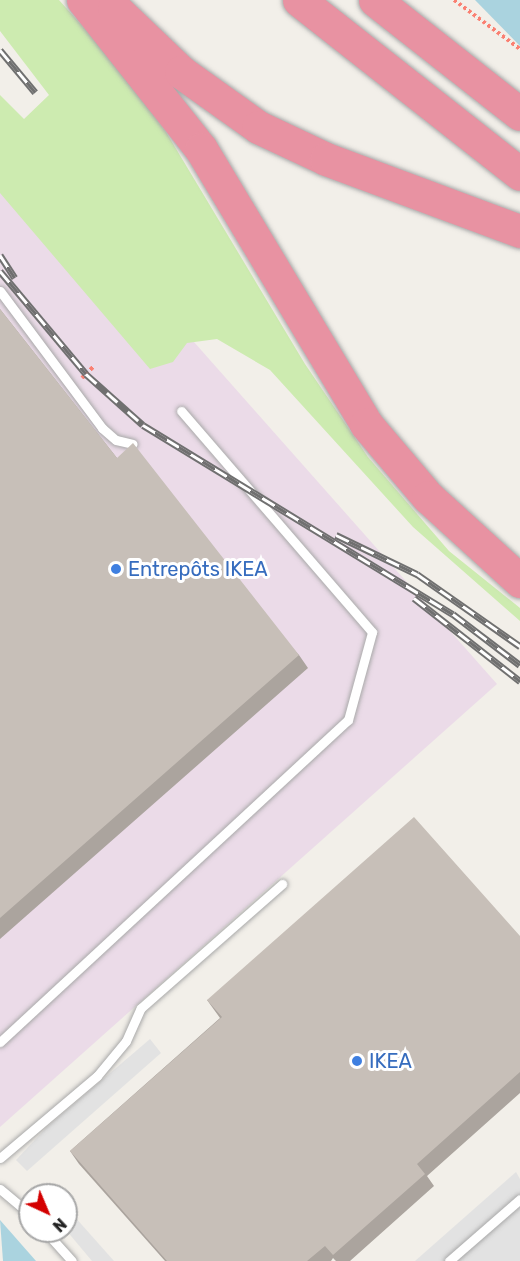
<!DOCTYPE html>
<meta charset="utf-8">
<style>
body{margin:0}
#map{position:relative;width:520px;height:1261px;overflow:hidden;background:#f2efe9;font-family:Rubik,sans-serif}
div>[style]{position:absolute}
.industrial>*{inset:0;background:#ebdbe8}
.grass>*{inset:0;background:#cdebb0}
.parking>*{inset:0;background:#e2e2e2}
.water>*{inset:0;background:#aad3df}
.path>*{height:4px;margin-top:-2px;transform-origin:0;background:repeating-linear-gradient(90deg,#fa8072 0 3px,transparent 0 6px)}
.roads{filter:drop-shadow(0 0 2px #a9a9a9) drop-shadow(0 0 2px #a9a9a9)}
.lane>*{height:9px;margin:-4.5px;padding:0 4.5px;transform-origin:4.5px;border-radius:4.5px;background:#fff}
.highway>*{height:33px;margin:-16.5px;padding:0 16.5px;transform-origin:16.5px;border-radius:16.5px;background:#e892a2}
.rail>*{height:7px;margin-top:-3.5px;transform-origin:0;background:repeating-linear-gradient(90deg,#fff 0 14px,#707070 0 28px);box-sizing:border-box;border-block:2px solid #707070}
.wall>*{inset:0;background:#aba49e}
.building>*{inset:0;background:#c7bfb8}
.dots>*{width:16px;height:16px;translate:-50% -50%;box-sizing:border-box;border:3px solid #fff;border-radius:50%}
span{translate:-50% -50%;white-space:nowrap;text-align:center;line-height:1.15;-webkit-text-stroke:6px #fff;paint-order:stroke}
.shop-label{font-size:20px;color:#366cbe}
.left{translate:0 -50%;text-align:left}
.north{position:absolute;left:18px;top:1183px;width:60px;height:60px;box-sizing:border-box;background:#fff;border:2px solid #a7a7a7;border-radius:50%;rotate:136deg;font-size:16px;font-weight:700;line-height:24px;text-align:center;color:#222}
.north::after{content:'';display:block;margin:auto;width:21px;height:27px;background:#d40000;clip-path:polygon(50% 0,100% 100%,50% 72%,0 100%)}
</style>
<div id="map">
<div class="industrial">
<i style="clip-path:polygon(0 123px,497px 684px,0 1127px)"></i>
</div>
<div class="grass">
<i style="clip-path:polygon(0 0,59px 0,110px 57px,166px 132px,305px 364px,368px 457px,449px 551px,520px 608px,520px 621px,413px 527px,270px 370px,217px 339px,187px 343px,173px 362px,150px 369px,0 193px,0 95px,24px 119px,49px 95px,0 31px)"></i>
</div>
<div class="parking">
<i style="clip-path:polygon(150px 1039px,161px 1053px,27px 1171px,16px 1160px,47px 1127px)"></i>
<i style="clip-path:polygon(516px 1172px,520px 1179px,520px 1261px,415px 1261px)"></i>
<i style="clip-path:polygon(66px 1207px,114px 1261px,92px 1261px,66px 1230px)"></i>
</div>
<div class="water">
<i style="clip-path:polygon(475px 0,520px 0,520px 46px)"></i>
<i style="clip-path:polygon(0 1220px,36px 1261px,3px 1261px)"></i>
</div>
<div class="path">
<i style="left:454px;top:0;width:82px;rotate:36.6deg"></i>
<i style="left:82px;top:378px;width:17px;rotate:-45deg"></i>
</div>
<div class="roads">
<div class="lane">
<i style="left:0;top:291px;width:171px;rotate:53.3deg"></i>
<i style="left:102px;top:428px;width:18px;rotate:41deg"></i>
<i style="left:116px;top:440px;width:17px;rotate:13deg"></i>
<i style="left:0;top:1042px;width:474px;rotate:-42.8deg"></i>
<i style="left:348px;top:720px;width:91px;rotate:-74.7deg"></i>
<i style="left:372px;top:632px;width:292px;rotate:-130.8deg"></i>
<i style="left:0;top:1158px;width:127px;rotate:-40.2deg"></i>
<i style="left:97px;top:1076px;width:45px;rotate:-50.4deg"></i>
<i style="left:126px;top:1041px;width:36px;rotate:-66deg"></i>
<i style="left:141px;top:1008px;width:188px;rotate:-41.3deg"></i>
<i style="left:0;top:1189px;width:39px;rotate:40deg"></i>
<i style="left:45px;top:1231px;width:40px;rotate:48deg"></i>
<i style="left:449px;top:1261px;width:94px;rotate:-41.1deg"></i>
</div>
<div class="highway">
<i style="left:83px;top:0;width:190px;rotate:51.6deg"></i>
<i style="left:201px;top:149px;width:321px;rotate:59deg"></i>
<i style="left:366px;top:424px;width:96px;rotate:49.7deg"></i>
<i style="left:428px;top:497px;width:125px;rotate:42.4deg"></i>
<i style="left:299px;top:0;width:281px;rotate:38.2deg"></i>
<i style="left:375px;top:0;width:184px;rotate:38.2deg"></i>
<i style="left:114px;top:8px;width:93px;rotate:43.7deg"></i>
<i style="left:181px;top:72px;width:95px;rotate:35.5deg"></i>
<i style="left:258px;top:127px;width:75px;rotate:25.2deg"></i>
<i style="left:326px;top:159px;width:207px;rotate:20.4deg"></i>
</div>
</div>
<div class="rail">
<i style="left:0;top:50px;width:55px;rotate:50.2deg"></i>
<i style="left:0;top:255px;width:27px;rotate:57deg"></i>
<i style="left:0;top:271px;width:134px;rotate:50.1deg"></i>
<i style="left:86px;top:374px;width:76px;rotate:41.8deg"></i>
<i style="left:143px;top:425px;width:363px;rotate:31.4deg"></i>
<i style="left:453px;top:614px;width:84px;rotate:37.3deg"></i>
<i style="left:336px;top:535px;width:90px;rotate:25.7deg"></i>
<i style="left:417px;top:574px;width:126px;rotate:35deg"></i>
<i style="left:414px;top:598px;width:135px;rotate:38.1deg"></i>
</div>
<div class="wall">
<i style="clip-path:polygon(0 309px,117px 458px,299px 655px,308px 668px,0 939px)"></i>
<i style="clip-path:polygon(520px 936px,520px 1093px,427px 1176px,434px 1186px,350px 1261px,336px 1261px,333px 1258px,331px 1261px,165px 1261px,79px 1164px,70px 1151px,220px 1018px,207px 1000px)"></i>
</div>
<div class="building">
<i style="clip-path:polygon(0 309px,117px 458px,133px 443px,299px 655px,0 918px)"></i>
<i style="clip-path:polygon(414px 817px,520px 936px,520px 1072px,417px 1164px,425px 1174px,333px 1255px,325px 1246px,307px 1261px,167px 1261px,70px 1151px,222px 1017px,207px 1000px)"></i>
</div>
<div class="dots">
<i style="left:116px;top:569px;background:#3f7fe0"></i>
<i style="left:357px;top:1061px;background:#3f7fe0"></i>
</div>
<div class="shop-label">
<span class="left" style="left:128px;top:569px">Entrepôts IKEA</span>
<span class="left" style="left:369px;top:1061px">IKEA</span>
</div>
<div class="north">N</div>
</div>
